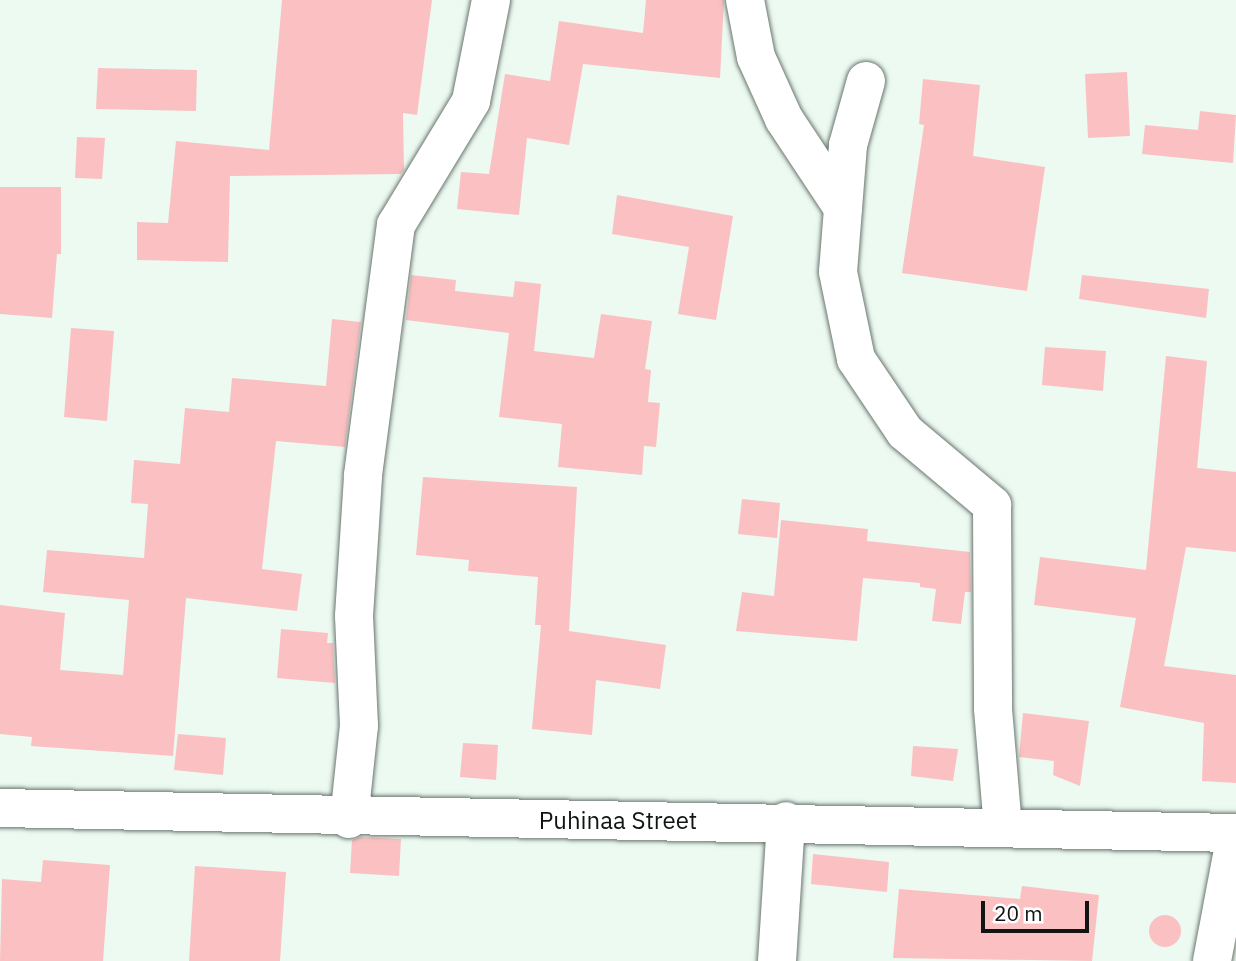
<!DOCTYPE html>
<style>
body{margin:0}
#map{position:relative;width:1236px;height:961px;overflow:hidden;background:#ecfaf2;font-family:"IBM Plex Sans",sans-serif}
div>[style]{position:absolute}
.building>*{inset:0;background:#fbc1c2}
.round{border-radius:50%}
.roads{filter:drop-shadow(0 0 2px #6a766f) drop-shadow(0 0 2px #6a766f)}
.minor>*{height:38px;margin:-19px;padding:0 19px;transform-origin:19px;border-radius:19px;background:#fff}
span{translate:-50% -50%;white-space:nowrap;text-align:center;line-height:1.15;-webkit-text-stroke:6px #fff;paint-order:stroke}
.street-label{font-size:24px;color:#101513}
.scale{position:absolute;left:981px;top:901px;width:108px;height:32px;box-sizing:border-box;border:4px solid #101513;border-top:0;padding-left:9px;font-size:21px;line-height:24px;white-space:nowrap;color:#101513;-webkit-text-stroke:5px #fff;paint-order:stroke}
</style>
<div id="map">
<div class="building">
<i style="clip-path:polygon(282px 0,432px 0,417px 115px,403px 113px,404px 170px,401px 174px,230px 176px,228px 262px,137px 260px,137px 222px,168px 223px,176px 141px,269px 150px)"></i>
<i style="clip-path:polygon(646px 0,724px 0,720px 78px,583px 64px,569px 145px,527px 138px,519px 215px,457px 209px,461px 172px,489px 174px,505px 74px,550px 81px,559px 21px,643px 33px)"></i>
<i style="clip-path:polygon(98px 68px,197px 70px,196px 111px,96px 109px)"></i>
<i style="clip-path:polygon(1127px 72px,1130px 136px,1088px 138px,1085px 74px)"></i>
<i style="clip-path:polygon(923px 79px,980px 85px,973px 156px,1045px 167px,1027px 291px,902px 273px,924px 125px,919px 124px)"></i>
<i style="clip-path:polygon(1200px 111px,1236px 115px,1233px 163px,1142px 154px,1145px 125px,1198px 130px)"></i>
<i style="clip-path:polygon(77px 137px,105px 138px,102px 179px,75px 178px)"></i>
<i style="clip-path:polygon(0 187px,61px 187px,61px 254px,57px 254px,52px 318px,0 314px)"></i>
<i style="clip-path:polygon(617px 195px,733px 216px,716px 320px,678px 314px,689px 247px,612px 234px)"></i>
<i style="clip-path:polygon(411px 275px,456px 280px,455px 291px,513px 297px,515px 281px,541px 284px,534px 351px,594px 358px,601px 314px,652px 321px,645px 369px,651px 370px,648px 402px,660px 403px,656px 447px,644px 446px,642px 475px,558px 467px,562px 424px,499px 417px,509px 333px,406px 320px)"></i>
<i style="clip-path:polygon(1082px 275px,1209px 289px,1206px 318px,1079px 299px)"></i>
<i style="clip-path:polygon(332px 319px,361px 322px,345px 447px,276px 441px,262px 569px,302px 574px,297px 611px,186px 598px,173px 756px,31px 746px,32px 737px,0 734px,0 605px,65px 613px,60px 670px,123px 675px,129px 600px,43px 592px,47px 550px,144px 558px,148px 504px,131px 503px,134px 460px,180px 464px,185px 408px,229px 412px,232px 378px,326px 386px)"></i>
<i style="clip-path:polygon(71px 328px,114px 331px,107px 421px,64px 417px)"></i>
<i style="clip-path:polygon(1045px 347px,1106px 351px,1103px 391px,1042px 385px)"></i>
<i style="clip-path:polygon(1166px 356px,1207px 361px,1197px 468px,1236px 472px,1236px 552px,1186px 547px,1164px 666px,1236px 675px,1236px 783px,1202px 781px,1204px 723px,1120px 707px,1136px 618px,1034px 605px,1040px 557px,1146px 570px)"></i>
<i style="clip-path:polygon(423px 477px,577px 487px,569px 631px,666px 645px,660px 689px,596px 680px,592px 735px,532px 729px,541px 625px,535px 625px,538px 577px,468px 571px,469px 560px,416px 555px)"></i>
<i style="clip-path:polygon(742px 499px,780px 503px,777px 538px,738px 534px)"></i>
<i style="clip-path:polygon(781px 520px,868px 529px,867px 541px,970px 552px,971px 592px,965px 592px,961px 624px,932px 621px,936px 589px,920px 587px,920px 583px,863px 578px,857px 641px,736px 631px,742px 592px,774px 596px)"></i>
<i style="clip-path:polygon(281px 629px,328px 633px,327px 643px,333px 643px,335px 683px,277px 678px)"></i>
<i style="clip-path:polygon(1023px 713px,1089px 721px,1080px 786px,1053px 775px,1054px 761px,1019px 757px)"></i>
<i style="clip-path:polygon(178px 734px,226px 738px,223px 775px,174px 770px)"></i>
<i style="clip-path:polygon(463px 743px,498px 745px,496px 780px,460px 777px)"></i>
<i style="clip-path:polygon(913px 746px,958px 749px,953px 781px,911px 776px)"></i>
<i style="clip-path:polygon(360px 837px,401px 839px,399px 876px,350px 873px,352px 840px)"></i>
<i style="clip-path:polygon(813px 854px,889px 862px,887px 892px,811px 884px)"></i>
<i style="clip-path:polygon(43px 860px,110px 865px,103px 961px,0 961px,2px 879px,41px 882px)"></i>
<i style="clip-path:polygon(195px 866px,286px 872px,280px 961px,189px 961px)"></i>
<i style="clip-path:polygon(1022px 886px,1099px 895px,1092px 961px,893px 958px,899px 889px,1020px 899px)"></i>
<i class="round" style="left:1149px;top:915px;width:32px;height:32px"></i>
</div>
<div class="roads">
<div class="minor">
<i style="left:745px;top:0;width:58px;rotate:79.1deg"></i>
<i style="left:756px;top:57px;width:68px;rotate:65.7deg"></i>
<i style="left:784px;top:119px;width:107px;rotate:56.5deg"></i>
<i style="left:866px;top:81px;width:66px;rotate:105.7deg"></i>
<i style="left:848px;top:145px;width:127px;rotate:94.5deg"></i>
<i style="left:838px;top:272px;width:89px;rotate:78.3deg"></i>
<i style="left:856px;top:359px;width:88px;rotate:56.1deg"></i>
<i style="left:905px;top:432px;width:114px;rotate:40deg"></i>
<i style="left:992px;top:505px;width:204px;rotate:89.7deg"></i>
<i style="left:993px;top:709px;width:118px;rotate:85.2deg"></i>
<i style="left:0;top:808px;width:1236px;rotate:1.16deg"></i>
<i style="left:349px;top:819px;width:94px;rotate:-83.9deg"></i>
<i style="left:359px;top:726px;width:110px;rotate:-92.6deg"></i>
<i style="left:354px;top:616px;width:141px;rotate:-86.3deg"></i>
<i style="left:363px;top:475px;width:252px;rotate:-82.5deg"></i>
<i style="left:396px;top:225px;width:145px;rotate:-58.8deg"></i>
<i style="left:471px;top:101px;width:103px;rotate:-78.8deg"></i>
<i style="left:777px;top:961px;width:140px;rotate:-86.3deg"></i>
<i style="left:1212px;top:961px;width:129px;rotate:-79.3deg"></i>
</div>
</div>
<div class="street-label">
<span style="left:618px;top:821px">Puhinaa Street</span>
</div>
<div class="scale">20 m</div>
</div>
